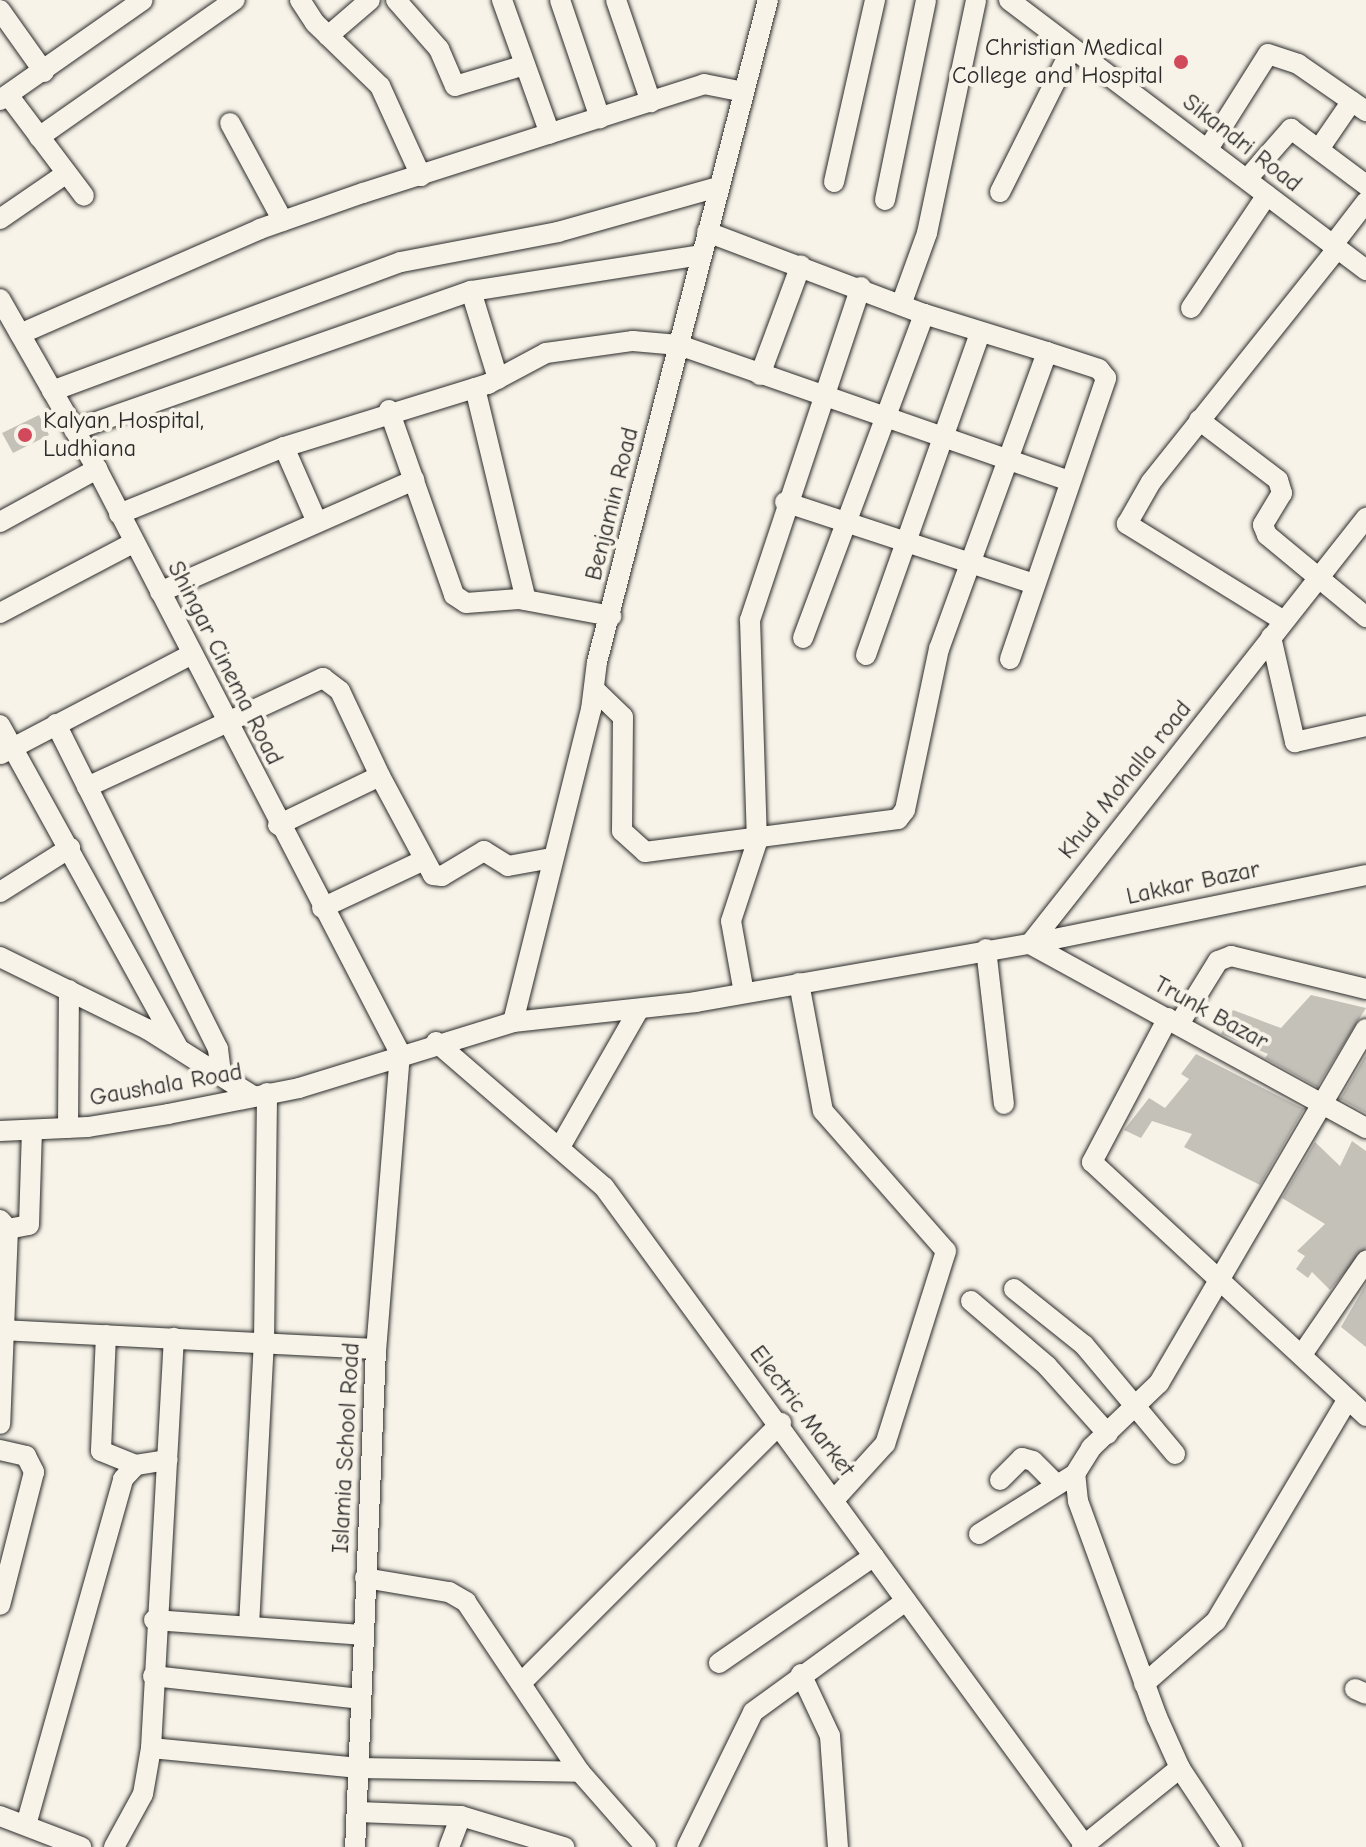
<!DOCTYPE html>
<style>
body{margin:0}
#map{position:relative;width:1366px;height:1847px;overflow:hidden;background:#f7f3e8;font-family:"Comic Neue",sans-serif}
div>[style]{position:absolute}
.building>*{inset:0;background:#c4c1b9}
.roads{filter:drop-shadow(0 0 2px #2b2b2b) drop-shadow(0 0 2px #2b2b2b)}
.minor>*{height:20px;margin:-10px;padding:0 10px;transform-origin:10px;border-radius:10px;background:#f7f3e8}
.dots>*{width:22px;height:22px;translate:-50% -50%;box-sizing:border-box;border:4px solid #f7f3e8;border-radius:50%}
span{translate:-50% -50%;white-space:nowrap;text-align:center;line-height:1.15;-webkit-text-stroke:8px #f7f3e8;paint-order:stroke}
.poi-label{font-size:24px;color:#2b2b2b}
.right{translate:-100% -50%;text-align:right}
.left{translate:0 -50%;text-align:left}
.street-label{font-size:24px;color:#2b2b2b}
</style>
<div id="map">
<div class="building">
<i style="clip-path:polygon(39px 415px,49px 435px,13px 453px,2px 433px)"></i>
<i style="clip-path:polygon(1311px 995px,1366px 1008px,1317px 1087px,1265px 1058px,1268px 1054px,1221px 1034px,1233px 1010px,1281px 1028px)"></i>
<i style="clip-path:polygon(1196px 1054px,1304px 1109px,1260px 1185px,1184px 1147px,1192px 1134px,1152px 1121px,1141px 1138px,1124px 1130px,1149px 1098px,1165px 1108px,1189px 1079px,1181px 1074px)"></i>
<i style="clip-path:polygon(1366px 1055px,1366px 1113px,1340px 1099px)"></i>
<i style="clip-path:polygon(1352px 1141px,1366px 1151px,1366px 1248px,1330px 1290px,1312px 1272px,1308px 1278px,1296px 1269px,1305px 1256px,1297px 1251px,1325px 1224px,1282px 1198px,1315px 1142px,1340px 1166px)"></i>
<i style="clip-path:polygon(1366px 1284px,1366px 1347px,1341px 1327px)"></i>
</div>
<div class="roads">
<div class="minor">
<i style="left:300px;top:0;width:27px;rotate:57deg"></i>
<i style="left:315px;top:23px;width:91px;rotate:44.1deg"></i>
<i style="left:380px;top:86px;width:99px;rotate:65.5deg"></i>
<i style="left:396px;top:0;width:65px;rotate:48.7deg"></i>
<i style="left:439px;top:49px;width:40px;rotate:66.6deg"></i>
<i style="left:455px;top:86px;width:73px;rotate:-16.7deg"></i>
<i style="left:502px;top:0;width:142px;rotate:70.3deg"></i>
<i style="left:560px;top:0;width:125px;rotate:71.3deg"></i>
<i style="left:616px;top:0;width:108px;rotate:71.1deg"></i>
<i style="left:1009px;top:0;width:448px;rotate:37.1deg"></i>
<i style="left:0;top:10px;width:76px;rotate:54.6deg"></i>
<i style="left:328px;top:36px;width:55px;rotate:-40.6deg"></i>
<i style="left:8px;top:95px;width:126px;rotate:53deg"></i>
<i style="left:0;top:100px;width:174px;rotate:-35deg"></i>
<i style="left:230px;top:123px;width:111px;rotate:61.6deg"></i>
<i style="left:39px;top:137px;width:239px;rotate:-35deg"></i>
<i style="left:1208px;top:149px;width:112px;rotate:-57.7deg"></i>
<i style="left:1268px;top:54px;width:32px;rotate:18deg"></i>
<i style="left:1298px;top:64px;width:83px;rotate:34.7deg"></i>
<i style="left:1319px;top:149px;width:58px;rotate:-55.5deg"></i>
<i style="left:1247px;top:179px;width:67px;rotate:-48.7deg"></i>
<i style="left:1291px;top:129px;width:94px;rotate:36.7deg"></i>
<i style="left:834px;top:182px;width:187px;rotate:-77.3deg"></i>
<i style="left:1000px;top:192px;width:161px;rotate:-63.4deg"></i>
<i style="left:885px;top:200px;width:204px;rotate:-78.4deg"></i>
<i style="left:0;top:219px;width:81px;rotate:-34.5deg"></i>
<i style="left:1332px;top:246px;width:56px;rotate:-52.3deg"></i>
<i style="left:471px;top:291px;width:92px;rotate:72.9deg"></i>
<i style="left:0;top:299px;width:196px;rotate:60.3deg"></i>
<i style="left:97px;top:469px;width:658px;rotate:62.58deg"></i>
<i style="left:400px;top:1053px;width:297px;rotate:94.6deg"></i>
<i style="left:376px;top:1349px;width:498px;rotate:92.4deg"></i>
<i style="left:901px;top:305px;width:77px;rotate:-70.1deg"></i>
<i style="left:927px;top:233px;width:238px;rotate:-78.1deg"></i>
<i style="left:1191px;top:308px;width:136px;rotate:-56.1deg"></i>
<i style="left:20px;top:334px;width:262px;rotate:-23.6deg"></i>
<i style="left:260px;top:229px;width:109px;rotate:-19.3deg"></i>
<i style="left:363px;top:193px;width:358px;rotate:-17.7deg"></i>
<i style="left:704px;top:84px;width:41px;rotate:11.3deg"></i>
<i style="left:760px;top:375px;width:117px;rotate:-69.6deg"></i>
<i style="left:475px;top:388px;width:218px;rotate:76.5deg"></i>
<i style="left:52px;top:391px;width:372px;rotate:-20.3deg"></i>
<i style="left:401px;top:262px;width:160px;rotate:-10.8deg"></i>
<i style="left:558px;top:232px;width:166px;rotate:-15.7deg"></i>
<i style="left:389px;top:410px;width:196px;rotate:70.6deg"></i>
<i style="left:454px;top:595px;width:14px;rotate:34deg"></i>
<i style="left:466px;top:603px;width:53px;rotate:-4.3deg"></i>
<i style="left:519px;top:599px;width:94px;rotate:10.5deg"></i>
<i style="left:1199px;top:420px;width:99px;rotate:37.2deg"></i>
<i style="left:1278px;top:480px;width:14px;rotate:73deg"></i>
<i style="left:1282px;top:493px;width:37px;rotate:121deg"></i>
<i style="left:1263px;top:525px;width:11px;rotate:68deg"></i>
<i style="left:1267px;top:535px;width:129px;rotate:39.6deg"></i>
<i style="left:74px;top:430px;width:421px;rotate:-19.3deg"></i>
<i style="left:471px;top:291px;width:232px;rotate:-8.9deg"></i>
<i style="left:284px;top:447px;width:80px;rotate:66.3deg"></i>
<i style="left:785px;top:502px;width:262px;rotate:18.2deg"></i>
<i style="left:119px;top:514px;width:178px;rotate:-22.1deg"></i>
<i style="left:284px;top:447px;width:214px;rotate:-17.2deg"></i>
<i style="left:488px;top:384px;width:66px;rotate:-28.1deg"></i>
<i style="left:546px;top:353px;width:88px;rotate:-7.9deg"></i>
<i style="left:633px;top:341px;width:46px;rotate:5deg"></i>
<i style="left:679px;top:345px;width:413px;rotate:19.2deg"></i>
<i style="left:0;top:522px;width:111px;rotate:-28.7deg"></i>
<i style="left:160px;top:592px;width:278px;rotate:-23.8deg"></i>
<i style="left:0;top:613px;width:150px;rotate:-27.8deg"></i>
<i style="left:1284px;top:621px;width:185px;rotate:-148.3deg"></i>
<i style="left:1127px;top:524px;width:48px;rotate:-60.3deg"></i>
<i style="left:1151px;top:482px;width:298px;rotate:-51.4deg"></i>
<i style="left:1271px;top:637px;width:108px;rotate:77.1deg"></i>
<i style="left:1295px;top:742px;width:73px;rotate:-12.7deg"></i>
<i style="left:803px;top:638px;width:346px;rotate:-69.5deg"></i>
<i style="left:866px;top:655px;width:342px;rotate:-70.5deg"></i>
<i style="left:1010px;top:659px;width:297px;rotate:-71.1deg"></i>
<i style="left:1106px;top:378px;width:11px;rotate:-128deg"></i>
<i style="left:1099px;top:369px;width:55px;rotate:-161.9deg"></i>
<i style="left:594px;top:689px;width:40px;rotate:44deg"></i>
<i style="left:623px;top:717px;width:114px;rotate:90.5deg"></i>
<i style="left:622px;top:831px;width:31px;rotate:42deg"></i>
<i style="left:645px;top:852px;width:255px;rotate:-7.4deg"></i>
<i style="left:898px;top:819px;width:11px;rotate:-52deg"></i>
<i style="left:905px;top:810px;width:165px;rotate:-78.1deg"></i>
<i style="left:939px;top:649px;width:316px;rotate:-70deg"></i>
<i style="left:1047px;top:352px;width:129px;rotate:-162.8deg"></i>
<i style="left:924px;top:314px;width:232px;rotate:-159.3deg"></i>
<i style="left:56px;top:724px;width:363px;rotate:63.5deg"></i>
<i style="left:218px;top:1049px;width:24px;rotate:83deg"></i>
<i style="left:0;top:725px;width:367px;rotate:61.1deg"></i>
<i style="left:1px;top:754px;width:216px;rotate:-27.6deg"></i>
<i style="left:87px;top:787px;width:260px;rotate:-24.8deg"></i>
<i style="left:323px;top:678px;width:21px;rotate:37deg"></i>
<i style="left:340px;top:691px;width:94px;rotate:64.8deg"></i>
<i style="left:278px;top:825px;width:113px;rotate:-25.7deg"></i>
<i style="left:380px;top:776px;width:112px;rotate:61.8deg"></i>
<i style="left:433px;top:875px;width:9px;rotate:6deg"></i>
<i style="left:442px;top:876px;width:49px;rotate:-30.8deg"></i>
<i style="left:484px;top:851px;width:28px;rotate:32deg"></i>
<i style="left:508px;top:866px;width:45px;rotate:-10.3deg"></i>
<i style="left:0;top:892px;width:83px;rotate:-32.2deg"></i>
<i style="left:322px;top:908px;width:113px;rotate:-25.2deg"></i>
<i style="left:1030px;top:944px;width:543px;rotate:-51.74deg"></i>
<i style="left:1030px;top:944px;width:383px;rotate:28.7deg"></i>
<i style="left:986px;top:949px;width:156px;rotate:83.4deg"></i>
<i style="left:0;top:957px;width:164px;rotate:26.1deg"></i>
<i style="left:147px;top:1029px;width:125px;rotate:32.3deg"></i>
<i style="left:799px;top:983px;width:130px;rotate:79.4deg"></i>
<i style="left:823px;top:1111px;width:186px;rotate:48.7deg"></i>
<i style="left:946px;top:1251px;width:202px;rotate:107.5deg"></i>
<i style="left:885px;top:1444px;width:74px;rotate:132.3deg"></i>
<i style="left:744px;top:993px;width:73px;rotate:-100.2deg"></i>
<i style="left:731px;top:921px;width:83px;rotate:-71.8deg"></i>
<i style="left:757px;top:842px;width:222px;rotate:-91.8deg"></i>
<i style="left:750px;top:620px;width:351px;rotate:-71.6deg"></i>
<i style="left:1168px;top:1018px;width:163px;rotate:117.8deg"></i>
<i style="left:1092px;top:1162px;width:374px;rotate:42.8deg"></i>
<i style="left:513px;top:1022px;width:322px;rotate:-76deg"></i>
<i style="left:591px;top:710px;width:48px;rotate:-82.9deg"></i>
<i style="left:597px;top:662px;width:684px;rotate:-75.52deg"></i>
<i style="left:1179px;top:1024px;width:74px;rotate:-58.2deg"></i>
<i style="left:1218px;top:961px;width:14px;rotate:-21deg"></i>
<i style="left:1231px;top:956px;width:139px;rotate:13.7deg"></i>
<i style="left:436px;top:1042px;width:222px;rotate:40.8deg"></i>
<i style="left:604px;top:1187px;width:817px;rotate:53.86deg"></i>
<i style="left:68px;top:1128px;width:138px;rotate:-89.6deg"></i>
<i style="left:0;top:1131px;width:88px;rotate:-2.6deg"></i>
<i style="left:88px;top:1127px;width:81px;rotate:-9.2deg"></i>
<i style="left:168px;top:1114px;width:134px;rotate:-11.2deg"></i>
<i style="left:299px;top:1088px;width:224px;rotate:-17.1deg"></i>
<i style="left:513px;top:1022px;width:184px;rotate:-6.2deg"></i>
<i style="left:696px;top:1002px;width:339px;rotate:-9.9deg"></i>
<i style="left:1030px;top:944px;width:343px;rotate:-11.6deg"></i>
<i style="left:560px;top:1147px;width:157px;rotate:-60.2deg"></i>
<i style="left:0;top:1220px;width:12px;rotate:48deg"></i>
<i style="left:8px;top:1229px;width:195px;rotate:92.3deg"></i>
<i style="left:8px;top:1229px;width:21px;rotate:-11deg"></i>
<i style="left:29px;top:1225px;width:95px;rotate:-88.2deg"></i>
<i style="left:1014px;top:1289px;width:90px;rotate:38.7deg"></i>
<i style="left:1084px;top:1345px;width:142px;rotate:50.1deg"></i>
<i style="left:971px;top:1301px;width:100px;rotate:40.5deg"></i>
<i style="left:1047px;top:1366px;width:91px;rotate:48.1deg"></i>
<i style="left:1px;top:1330px;width:375px;rotate:2.9deg"></i>
<i style="left:106px;top:1335px;width:116px;rotate:92.5deg"></i>
<i style="left:101px;top:1451px;width:38px;rotate:22deg"></i>
<i style="left:1303px;top:1353px;width:112px;rotate:-55.6deg"></i>
<i style="left:0;top:1450px;width:27px;rotate:13deg"></i>
<i style="left:26px;top:1456px;width:18px;rotate:63deg"></i>
<i style="left:34px;top:1472px;width:137px;rotate:104.3deg"></i>
<i style="left:1000px;top:1480px;width:31px;rotate:-45deg"></i>
<i style="left:1022px;top:1458px;width:11px;rotate:15deg"></i>
<i style="left:1033px;top:1461px;width:33px;rotate:45deg"></i>
<i style="left:979px;top:1534px;width:113px;rotate:-32deg"></i>
<i style="left:365px;top:1578px;width:85px;rotate:9.5deg"></i>
<i style="left:449px;top:1592px;width:20px;rotate:30deg"></i>
<i style="left:466px;top:1602px;width:205px;rotate:56.2deg"></i>
<i style="left:580px;top:1772px;width:100px;rotate:48.7deg"></i>
<i style="left:154px;top:1620px;width:208px;rotate:4.1deg"></i>
<i style="left:249px;top:1626px;width:284px;rotate:-87deg"></i>
<i style="left:264px;top:1342px;width:249px;rotate:-89.3deg"></i>
<i style="left:719px;top:1663px;width:188px;rotate:-34.6deg"></i>
<i style="left:801px;top:1674px;width:68px;rotate:64.9deg"></i>
<i style="left:830px;top:1736px;width:111px;rotate:85.9deg"></i>
<i style="left:153px;top:1676px;width:208px;rotate:6.3deg"></i>
<i style="left:521px;top:1683px;width:368px;rotate:-45deg"></i>
<i style="left:1144px;top:1684px;width:96px;rotate:-41.2deg"></i>
<i style="left:1216px;top:1621px;width:258px;rotate:-59.3deg"></i>
<i style="left:1355px;top:1689px;width:12px;rotate:24deg"></i>
<i style="left:151px;top:1748px;width:209px;rotate:5.5deg"></i>
<i style="left:359px;top:1768px;width:221px;rotate:1deg"></i>
<i style="left:358px;top:1812px;width:103px;rotate:2.2deg"></i>
<i style="left:461px;top:1816px;width:108px;rotate:16.8deg"></i>
<i style="left:0;top:1816px;width:87px;rotate:20.9deg"></i>
<i style="left:26px;top:1825px;width:359px;rotate:-74.3deg"></i>
<i style="left:123px;top:1479px;width:19px;rotate:-47deg"></i>
<i style="left:136px;top:1465px;width:32px;rotate:-9deg"></i>
<i style="left:114px;top:1847px;width:60px;rotate:-61.3deg"></i>
<i style="left:143px;top:1794px;width:47px;rotate:-80.1deg"></i>
<i style="left:151px;top:1748px;width:411px;rotate:-86.8deg"></i>
<i style="left:449px;top:1847px;width:33px;rotate:-69deg"></i>
<i style="left:687px;top:1847px;width:150px;rotate:-63.9deg"></i>
<i style="left:753px;top:1712px;width:189px;rotate:-36deg"></i>
<i style="left:1082px;top:1847px;width:126px;rotate:-38.9deg"></i>
<i style="left:1232px;top:1847px;width:95px;rotate:-123.4deg"></i>
<i style="left:1180px;top:1768px;width:56px;rotate:-114.3deg"></i>
<i style="left:1157px;top:1717px;width:230px;rotate:-110.1deg"></i>
<i style="left:1078px;top:1501px;width:27px;rotate:-96deg"></i>
<i style="left:1075px;top:1474px;width:31px;rotate:-58deg"></i>
<i style="left:1091px;top:1448px;width:94px;rotate:-43.7deg"></i>
<i style="left:1159px;top:1383px;width:410px;rotate:-59.7deg"></i>
</div>
</div>
<div class="dots">
<i style="left:1181px;top:62px;background:#d1495b"></i>
<i style="left:25px;top:435px;background:#d1495b"></i>
</div>
<div class="poi-label">
<span class="right" style="left:1163px;top:62px">Christian Medical<br>College and Hospital</span>
<span class="left" style="left:43px;top:435px">Kalyan Hospital,<br>Ludhiana</span>
</div>
<div class="street-label">
<span style="left:1242px;top:143px;rotate:38deg">Sikandri Road</span>
<span style="left:612px;top:504px;rotate:-76deg">Benjamin Road</span>
<span style="left:225px;top:663px;rotate:63deg">Shingar Cinema Road</span>
<span style="left:1125px;top:780px;rotate:-51deg">Khud Mohalla road</span>
<span style="left:1193px;top:883px;rotate:-12deg">Lakkar Bazar</span>
<span style="left:1211px;top:1013px;rotate:29deg">Trunk Bazar</span>
<span style="left:166px;top:1085px;rotate:-10deg">Gaushala Road</span>
<span style="left:802px;top:1411px;rotate:53deg">Electric Market</span>
<span style="left:346px;top:1448px;rotate:-87deg">Islamia School Road</span>
</div>
</div>
